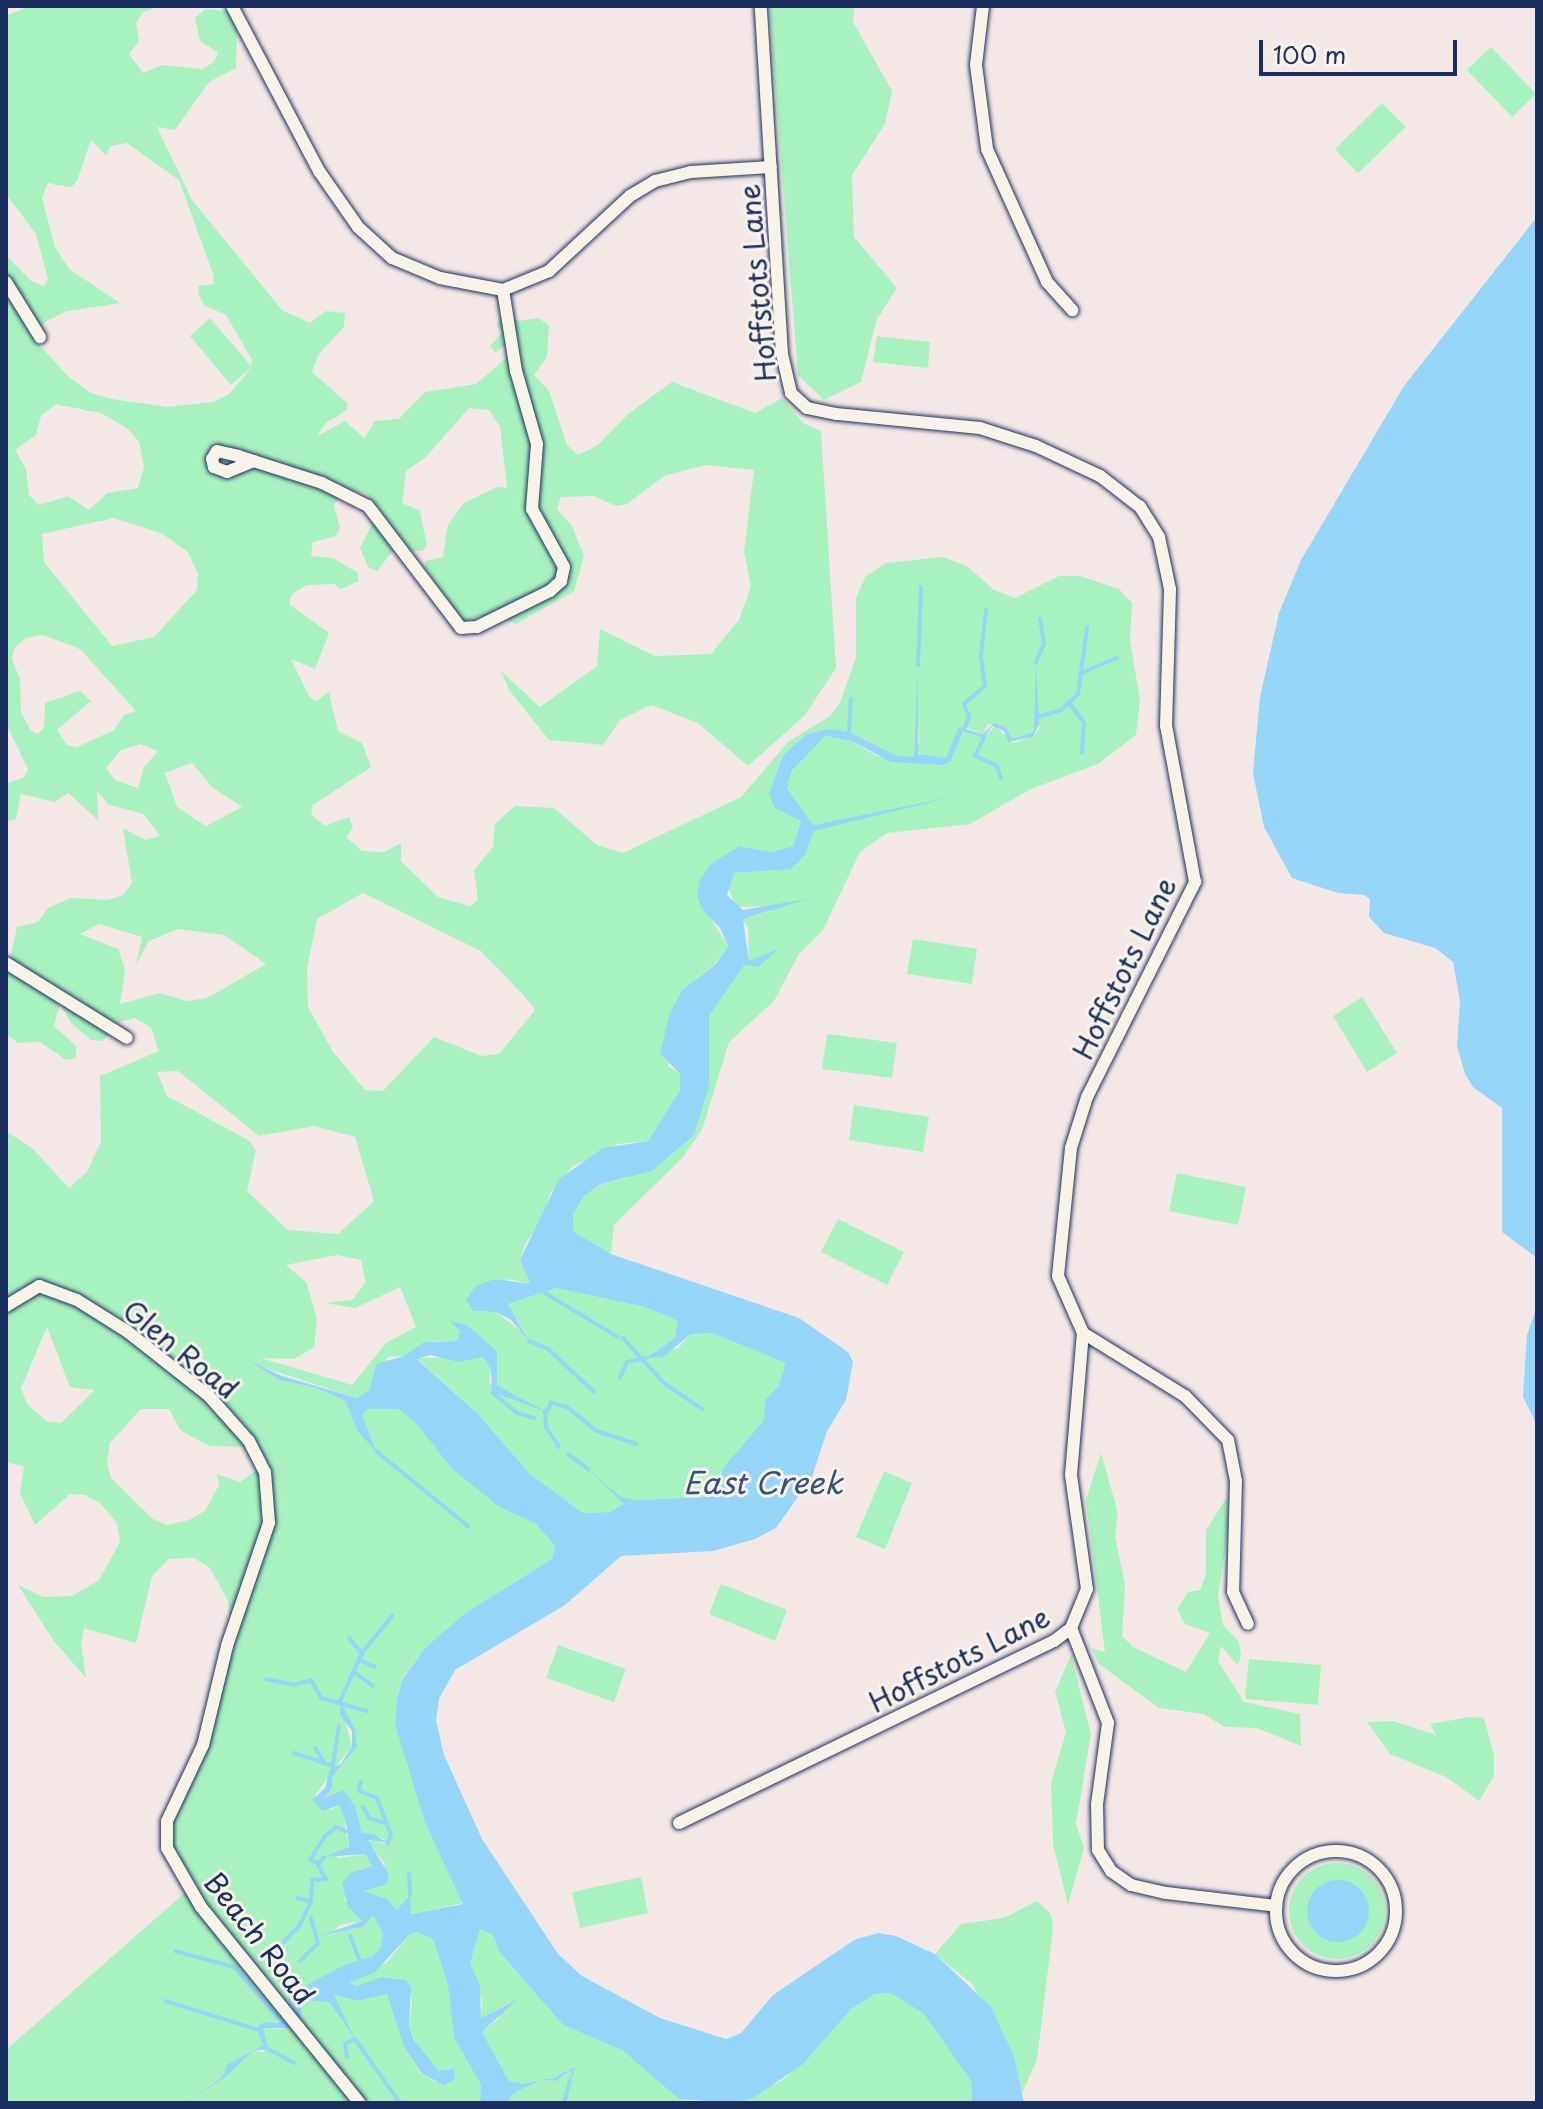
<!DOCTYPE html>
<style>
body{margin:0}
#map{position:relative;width:1543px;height:2109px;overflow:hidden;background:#f4e8e7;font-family:"Playpen Sans",sans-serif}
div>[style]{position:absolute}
.green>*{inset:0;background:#a8f2c0}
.round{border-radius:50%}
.water>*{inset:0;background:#96d6f8}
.stream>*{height:4px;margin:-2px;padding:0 2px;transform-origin:2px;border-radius:2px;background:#96d6f8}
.roads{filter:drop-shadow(0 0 2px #1b2f5e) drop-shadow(0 0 2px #1b2f5e)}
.minor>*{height:12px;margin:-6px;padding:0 6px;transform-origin:6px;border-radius:6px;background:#f7f3e8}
.minor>.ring{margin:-6px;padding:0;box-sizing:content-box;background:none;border:12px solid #f7f3e8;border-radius:50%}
span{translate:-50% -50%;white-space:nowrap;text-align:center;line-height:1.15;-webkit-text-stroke:6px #f7f3e8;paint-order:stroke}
.street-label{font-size:28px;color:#1b2f5e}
.water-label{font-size:30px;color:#34507d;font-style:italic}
.frame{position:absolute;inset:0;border:8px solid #1b2f5e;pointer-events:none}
.scale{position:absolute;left:1259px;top:40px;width:198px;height:36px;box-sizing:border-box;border:4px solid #1b2f5e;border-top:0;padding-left:10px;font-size:24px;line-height:28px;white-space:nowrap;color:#1b2f5e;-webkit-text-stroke:6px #f7f3e8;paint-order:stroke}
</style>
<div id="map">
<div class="green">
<i style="clip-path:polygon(evenodd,30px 6px,161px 6px,143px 12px,136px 23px,139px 41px,129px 54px,143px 73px,162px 65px,202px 69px,214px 62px,218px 52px,200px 41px,195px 18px,205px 9px,228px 11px,237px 32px,236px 68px,209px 82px,175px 130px,157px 127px,192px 200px,282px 310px,310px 323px,326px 311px,345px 313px,344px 327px,319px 354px,312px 372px,347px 403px,347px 410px,326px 423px,317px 436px,345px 421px,364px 438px,375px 421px,399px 419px,425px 392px,476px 384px,505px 359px,513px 338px,495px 353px,490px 346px,502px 333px,497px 325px,503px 314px,519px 321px,539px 318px,549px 326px,547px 357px,534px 375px,549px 391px,567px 445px,578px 455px,598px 445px,628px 414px,672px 382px,755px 413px,782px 398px,803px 423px,821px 431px,836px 668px,805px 715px,748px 766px,698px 723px,651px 705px,620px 720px,603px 745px,549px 740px,509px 690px,501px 671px,540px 707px,597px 666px,600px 629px,655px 656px,711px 654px,739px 620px,751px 586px,744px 552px,754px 470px,705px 465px,664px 476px,627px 504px,616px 506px,594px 496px,561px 497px,557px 509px,572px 526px,584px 556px,574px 591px,516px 624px,492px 615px,460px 621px,425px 568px,426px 561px,443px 557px,448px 525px,464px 503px,497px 487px,507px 488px,500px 427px,489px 410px,469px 408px,426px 457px,406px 471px,402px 503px,420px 511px,427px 545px,423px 551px,392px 552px,377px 571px,368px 567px,360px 548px,379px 510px,367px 494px,354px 491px,338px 499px,334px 506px,340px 527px,336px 536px,313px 542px,311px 556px,333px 558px,358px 573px,359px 581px,341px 589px,334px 584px,307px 585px,292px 594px,289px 604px,329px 633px,315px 669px,291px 659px,309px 696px,316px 701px,329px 692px,338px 731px,362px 743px,371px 767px,313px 805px,311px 814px,325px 826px,349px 817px,353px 828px,346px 837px,362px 851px,384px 852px,401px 843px,401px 861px,438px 897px,470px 906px,478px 900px,474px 870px,493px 847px,495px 824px,515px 806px,554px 808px,597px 845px,623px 853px,741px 797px,788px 742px,830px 716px,840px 702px,856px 658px,856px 598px,866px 576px,886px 563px,943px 557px,967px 566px,994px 590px,1015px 598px,1059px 576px,1080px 576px,1119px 589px,1132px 603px,1130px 641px,1140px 700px,1136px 735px,1098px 764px,1031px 789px,970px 824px,887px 833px,860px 852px,823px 930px,799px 954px,774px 1001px,729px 1042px,702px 1130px,683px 1157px,614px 1225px,611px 1254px,573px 1231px,573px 1215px,583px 1197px,602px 1184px,627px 1178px,709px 1086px,709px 1016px,744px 964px,750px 967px,763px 958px,749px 962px,748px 928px,742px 919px,771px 911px,768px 906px,736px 907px,726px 883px,734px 873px,762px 871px,805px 855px,814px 831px,919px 805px,813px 825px,787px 788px,792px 772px,824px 736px,852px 741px,877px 756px,936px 764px,951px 761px,963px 731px,984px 737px,995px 726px,1013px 743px,1033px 737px,1039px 729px,1036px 681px,1035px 732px,1012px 739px,1006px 727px,988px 724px,983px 734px,965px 727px,946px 758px,930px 759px,916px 751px,919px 740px,917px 703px,914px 757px,895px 755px,849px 732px,827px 729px,807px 734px,783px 755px,769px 794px,801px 821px,793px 846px,771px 852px,740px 846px,697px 896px,728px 946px,715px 964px,682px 990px,668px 1066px,681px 1074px,680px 1090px,648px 1141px,617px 1144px,572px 1167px,550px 1194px,541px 1223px,526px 1242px,520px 1260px,530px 1284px,508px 1279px,473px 1311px,496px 1312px,527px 1336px,508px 1304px,556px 1288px,645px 1307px,678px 1321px,676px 1338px,652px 1353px,678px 1348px,691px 1334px,712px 1333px,787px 1363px,779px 1385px,765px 1400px,764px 1420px,724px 1467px,715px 1490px,706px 1497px,635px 1500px,621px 1498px,605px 1484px,625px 1504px,610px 1512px,583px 1513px,530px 1474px,478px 1414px,417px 1358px,483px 1357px,491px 1370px,489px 1383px,529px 1402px,497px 1385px,497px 1352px,467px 1325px,452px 1321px,460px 1331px,457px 1341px,432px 1341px,404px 1356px,388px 1357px,370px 1390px,357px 1398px,259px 1366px,279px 1380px,318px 1388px,345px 1401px,358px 1432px,375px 1448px,362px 1415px,368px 1409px,398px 1409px,416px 1423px,452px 1469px,498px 1506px,536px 1524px,555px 1546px,552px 1559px,464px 1614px,425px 1648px,402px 1679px,397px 1699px,395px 1725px,425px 1823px,463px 1903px,411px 1914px,409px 1897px,397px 1911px,387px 1899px,360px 1890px,385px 1864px,367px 1840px,386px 1844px,384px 1839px,362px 1833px,355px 1806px,322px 1800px,332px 1777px,354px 1751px,355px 1729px,341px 1706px,352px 1746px,315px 1795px,330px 1810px,340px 1805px,343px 1812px,349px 1848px,333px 1854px,339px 1858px,365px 1854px,372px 1866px,360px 1869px,344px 1899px,362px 1921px,340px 1925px,330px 1934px,363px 1927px,367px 1916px,373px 1915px,383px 1934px,380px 1948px,373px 1956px,346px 1964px,295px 1991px,290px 1996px,295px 2014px,256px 2030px,263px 2045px,228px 2064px,222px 2077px,187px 2101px,227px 2076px,253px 2051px,264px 2052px,263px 2028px,282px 2029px,301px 2011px,302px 2000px,329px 2002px,352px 2035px,333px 1995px,358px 2001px,387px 1994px,404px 2047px,421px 2074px,436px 2082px,455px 2068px,439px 2071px,418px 2046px,409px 2028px,412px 2001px,405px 1980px,386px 1977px,357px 1986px,348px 1981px,387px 1962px,410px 1934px,417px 1932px,433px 1939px,448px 1985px,454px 2038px,481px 2085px,480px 2103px,6px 2103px,6px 2050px,189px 1889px,165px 1832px,189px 1779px,232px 1631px,228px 1601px,210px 1568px,194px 1558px,169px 1559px,152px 1576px,136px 1643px,84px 1628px,81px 1644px,86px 1678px,53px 1640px,18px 1585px,43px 1597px,72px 1596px,99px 1580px,120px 1542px,117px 1523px,101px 1504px,85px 1495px,70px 1494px,35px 1525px,20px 1493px,24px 1467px,6px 1462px,6px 1131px,32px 1148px,69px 1188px,87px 1172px,101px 1141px,100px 1076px,159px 1051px,151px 1028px,135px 1018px,120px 1022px,102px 1041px,91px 1040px,71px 1023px,60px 1003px,54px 1026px,76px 1046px,76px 1058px,66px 1060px,40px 1042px,18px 1043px,6px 1034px,6px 978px,17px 927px,38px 922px,48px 908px,71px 898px,108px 900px,123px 895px,132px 883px,123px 828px,145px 840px,160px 836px,144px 814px,109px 805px,97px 791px,98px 820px,68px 793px,55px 802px,21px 794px,16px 819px,6px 822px,6px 784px,24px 777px,28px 769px,6px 724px,6px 255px,31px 281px,44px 286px,48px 279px,36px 234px,6px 194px,6px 16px,30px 6px,91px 140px,106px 155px,111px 146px,127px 143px,179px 180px,213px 274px,214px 284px,198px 286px,199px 295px,204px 305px,226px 315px,252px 360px,251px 366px,210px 318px,190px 336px,231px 385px,252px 367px,229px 394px,213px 402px,167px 407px,112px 399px,91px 393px,68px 376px,33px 338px,46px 321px,67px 311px,120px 303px,69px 269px,55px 247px,42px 198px,48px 183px,71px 187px,77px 181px,91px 140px,30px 6px,56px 404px,101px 413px,128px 429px,139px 442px,144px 467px,138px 488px,107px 493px,89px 510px,68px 496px,39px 505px,29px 495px,26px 469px,15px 450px,36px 435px,41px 416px,56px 404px,30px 6px,113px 518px,161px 533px,188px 552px,198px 574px,197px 590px,154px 637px,112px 646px,44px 562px,42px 534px,113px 518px,30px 6px,43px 635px,80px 649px,136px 711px,124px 715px,114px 730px,77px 747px,67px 745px,57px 730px,91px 701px,80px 691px,45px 703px,44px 727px,38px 734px,31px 731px,21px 712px,20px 679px,12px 659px,15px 647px,26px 638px,43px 635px,30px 6px,140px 744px,158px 751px,144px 767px,138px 788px,115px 780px,106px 768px,121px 750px,140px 744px,30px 6px,192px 763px,212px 787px,242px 807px,206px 826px,177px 807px,165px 773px,192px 763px,30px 6px,363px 893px,481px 951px,525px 997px,535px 1010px,499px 1054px,481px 1056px,434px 1037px,383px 1091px,365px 1090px,333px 1052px,308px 1007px,307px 968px,317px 919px,363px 893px,30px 6px,99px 924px,142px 937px,136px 964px,149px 941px,178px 929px,224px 935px,266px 964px,207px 998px,186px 1001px,160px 993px,120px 1004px,125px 969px,118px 949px,80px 934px,99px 924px,30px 6px,178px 1071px,259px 1136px,314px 1126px,355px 1137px,374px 1201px,338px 1234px,288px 1230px,247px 1191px,256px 1150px,248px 1140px,167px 1096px,157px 1072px,178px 1071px,30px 6px,337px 1255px,361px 1260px,366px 1282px,352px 1300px,325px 1303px,355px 1308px,400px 1287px,416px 1327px,386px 1343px,352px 1385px,261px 1358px,294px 1359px,314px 1347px,317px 1319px,306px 1282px,286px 1265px,337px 1255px,30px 6px,47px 1327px,70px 1387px,95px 1390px,61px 1423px,46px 1421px,27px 1404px,21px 1388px,47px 1327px,30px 6px,141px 1409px,169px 1409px,180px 1430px,209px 1446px,248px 1447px,258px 1459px,255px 1471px,240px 1482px,217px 1474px,219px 1485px,205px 1511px,189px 1520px,167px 1525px,153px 1519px,111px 1478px,107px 1463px,110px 1443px,141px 1409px)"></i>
<i style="clip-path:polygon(769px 6px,855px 6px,853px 22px,892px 91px,885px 124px,852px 175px,854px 237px,897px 288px,876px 321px,861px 382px,824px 400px,798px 375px)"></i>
<i style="clip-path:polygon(1491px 47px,1536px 94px,1512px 117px,1467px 70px)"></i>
<i style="clip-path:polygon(1382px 103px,1406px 127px,1358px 173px,1335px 149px)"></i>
<i style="clip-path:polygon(877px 336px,930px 342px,928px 368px,873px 362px)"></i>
<i style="clip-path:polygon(913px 939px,977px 949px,972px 984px,907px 974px)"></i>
<i style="clip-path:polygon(1362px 997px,1397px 1053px,1367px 1072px,1333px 1016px)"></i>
<i style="clip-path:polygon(827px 1034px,897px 1043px,892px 1078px,822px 1069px)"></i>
<i style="clip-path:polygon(854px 1105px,929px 1117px,923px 1152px,849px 1140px)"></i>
<i style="clip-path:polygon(1177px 1173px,1246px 1187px,1238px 1225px,1169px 1211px)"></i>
<i style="clip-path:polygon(838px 1219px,904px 1252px,887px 1285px,821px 1252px)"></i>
<i style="clip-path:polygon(1101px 1453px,1118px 1513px,1115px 1536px,1125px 1585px,1122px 1636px,1133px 1647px,1186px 1672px,1210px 1633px,1185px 1624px,1177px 1610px,1188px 1592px,1200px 1590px,1206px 1574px,1206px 1530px,1227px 1497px,1228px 1533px,1218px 1596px,1223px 1625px,1239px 1642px,1241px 1655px,1238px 1666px,1221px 1646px,1218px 1661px,1244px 1702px,1300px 1714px,1301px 1746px,1257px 1728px,1224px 1727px,1204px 1714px,1159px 1708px,1099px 1664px,1091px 1648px,1105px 1652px,1086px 1500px)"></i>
<i style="clip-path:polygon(884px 1471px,912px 1483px,885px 1549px,856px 1537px)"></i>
<i style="clip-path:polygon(721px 1584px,787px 1610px,775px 1641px,709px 1614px)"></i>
<i style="clip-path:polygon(558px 1645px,626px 1669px,614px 1702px,546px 1678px)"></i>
<i style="clip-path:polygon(1071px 1655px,1091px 1734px,1076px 1824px,1084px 1848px,1068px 1905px,1053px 1844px,1051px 1783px,1066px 1732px,1055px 1692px)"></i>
<i style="clip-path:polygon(1249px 1659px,1321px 1665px,1318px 1705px,1245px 1699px)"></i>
<i style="clip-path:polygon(1470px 1717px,1484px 1718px,1494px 1755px,1494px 1776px,1479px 1801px,1446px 1777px,1390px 1754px,1367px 1722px,1393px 1721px,1436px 1735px,1430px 1724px)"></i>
<i class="round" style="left:1289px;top:1863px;width:96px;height:96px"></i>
<i style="clip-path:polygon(641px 1877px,648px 1913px,580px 1928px,572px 1892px)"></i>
<i style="clip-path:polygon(1037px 1901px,1051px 1914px,1053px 1928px,1037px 2060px,1022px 2093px,1015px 2059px,972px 1984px,935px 1954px,961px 1924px,1004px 1918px)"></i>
<i style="clip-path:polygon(480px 1929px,493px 1935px,499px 1951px,563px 2025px,622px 2050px,679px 2099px,700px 2103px,506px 2103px,514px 2093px,542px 2080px,556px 2081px,566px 2075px,572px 2068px,552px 2079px,546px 2079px,523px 2084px,509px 2081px,482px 2032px,497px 2020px,511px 2002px,481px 2018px,482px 2000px,469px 1963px)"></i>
<i style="clip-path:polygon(891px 1993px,924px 2014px,971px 2081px,972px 2103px,732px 2103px,783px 2080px,851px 2009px,875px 1994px)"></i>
</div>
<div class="water">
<i style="clip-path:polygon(1537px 217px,1537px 1258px,1502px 1232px,1502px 1108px,1473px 1087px,1465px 1074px,1457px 1046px,1460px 1001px,1453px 962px,1435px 948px,1384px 933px,1369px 917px,1370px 899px,1364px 895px,1338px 893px,1292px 878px,1264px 827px,1253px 773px,1260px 697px,1279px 613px,1301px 560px,1404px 386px)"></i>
<i style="clip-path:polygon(1036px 662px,1039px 724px,1033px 737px,1008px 742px,1004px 731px,992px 726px,984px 738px,963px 731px,951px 761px,943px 765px,891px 762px,852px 741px,825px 736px,792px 771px,787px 788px,813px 825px,957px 796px,814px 831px,805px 855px,791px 869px,734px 873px,727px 895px,743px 910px,811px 898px,743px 919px,749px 961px,779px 949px,758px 967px,744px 965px,709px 1016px,709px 1086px,694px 1135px,652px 1171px,601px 1184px,583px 1197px,573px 1215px,573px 1231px,611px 1254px,799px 1318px,848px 1352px,853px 1362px,846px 1400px,827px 1431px,812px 1477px,776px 1528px,755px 1539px,713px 1551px,621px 1556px,565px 1605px,455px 1670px,439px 1699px,436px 1721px,444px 1755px,482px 1839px,558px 1954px,582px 1976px,660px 2018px,726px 2039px,741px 2033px,773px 1995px,854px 1940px,878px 1933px,896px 1936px,935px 1954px,991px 2007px,1015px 2059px,1024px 2103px,972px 2103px,971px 2081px,924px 2014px,891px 1993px,875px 1994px,851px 2009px,803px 2064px,753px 2098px,732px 2103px,679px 2099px,622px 2050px,563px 2025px,499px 1951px,493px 1935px,480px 1929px,470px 1963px,480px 1986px,481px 2018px,518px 1999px,482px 2032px,509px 2081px,523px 2084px,546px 2079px,552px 2079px,572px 2068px,575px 2069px,570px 2081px,572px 2070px,556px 2081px,542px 2080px,514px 2093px,506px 2103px,480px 2103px,481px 2085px,454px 2038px,448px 1985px,433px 1939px,417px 1932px,410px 1934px,374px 1973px,349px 1982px,357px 1986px,382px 1977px,405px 1980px,411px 1987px,409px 2027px,414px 2040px,439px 2071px,455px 2068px,454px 2080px,444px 2085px,422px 2074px,404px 2047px,387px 1994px,358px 2001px,334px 1995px,355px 2039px,329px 2002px,302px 2000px,300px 2020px,287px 2028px,263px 2028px,268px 2049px,253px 2051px,227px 2076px,185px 2103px,222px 2077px,228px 2064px,263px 2045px,256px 2029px,262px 2023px,282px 2022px,295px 2014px,288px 2000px,295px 1991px,346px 1964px,373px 1956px,380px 1948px,383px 1934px,373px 1915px,363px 1927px,319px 1936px,362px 1921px,348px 1907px,342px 1883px,352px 1872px,372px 1866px,365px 1854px,324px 1857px,349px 1847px,347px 1827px,340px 1805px,322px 1811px,312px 1800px,325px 1788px,330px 1769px,341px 1764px,352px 1746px,352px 1731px,340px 1715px,340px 1701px,355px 1729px,357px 1747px,332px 1777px,332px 1788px,323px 1799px,343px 1790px,355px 1806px,362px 1833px,373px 1834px,388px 1843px,368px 1840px,388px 1873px,387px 1884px,363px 1891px,387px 1899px,397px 1910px,410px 1895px,411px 1914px,463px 1904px,425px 1823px,395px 1725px,397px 1699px,402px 1680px,425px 1648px,464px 1614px,552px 1559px,555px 1546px,536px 1524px,498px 1506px,452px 1469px,416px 1423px,398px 1409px,368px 1409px,362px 1415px,376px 1451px,358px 1432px,345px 1401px,317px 1388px,279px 1380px,248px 1360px,282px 1376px,357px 1398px,370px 1390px,376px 1364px,404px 1356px,424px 1342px,457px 1341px,460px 1331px,449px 1320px,467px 1325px,497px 1351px,497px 1385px,547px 1412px,492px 1392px,491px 1370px,483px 1357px,459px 1362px,430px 1355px,417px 1359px,478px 1414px,530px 1474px,583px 1513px,610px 1512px,624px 1504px,589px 1470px,621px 1497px,635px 1500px,706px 1497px,715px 1490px,724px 1467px,764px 1420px,765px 1400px,779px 1385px,786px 1363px,712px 1333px,691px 1334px,663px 1357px,646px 1358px,675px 1338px,678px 1321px,645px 1307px,556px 1288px,508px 1304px,529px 1341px,511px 1320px,496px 1312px,473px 1311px,466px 1299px,476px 1286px,495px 1279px,530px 1284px,520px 1260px,559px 1179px,603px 1148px,648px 1141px,680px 1090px,680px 1074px,660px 1053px,670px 1013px,682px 990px,716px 964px,728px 946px,720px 928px,702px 909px,697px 896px,700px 880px,711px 864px,740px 846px,771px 852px,793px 846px,801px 821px,775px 808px,769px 794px,783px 755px,807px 734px,827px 729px,849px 732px,895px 755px,914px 757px,918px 665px,918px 754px,946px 758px,959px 727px,983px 734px,994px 723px,1006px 727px,1012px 739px,1034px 732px)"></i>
<i style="clip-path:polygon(1537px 1306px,1537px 1425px,1523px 1397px,1527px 1335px)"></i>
<i class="round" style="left:1307px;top:1880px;width:62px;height:62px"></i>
</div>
<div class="stream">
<i style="left:1036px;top:662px;width:20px;rotate:-66deg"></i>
<i style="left:1044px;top:644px;width:25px;rotate:-99deg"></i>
<i style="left:918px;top:665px;width:78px;rotate:-87.8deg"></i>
<i style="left:1081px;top:673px;width:39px;rotate:-23deg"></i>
<i style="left:1071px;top:705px;width:22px;rotate:54deg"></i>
<i style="left:1084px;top:723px;width:30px;rotate:94deg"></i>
<i style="left:1038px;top:717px;width:24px;rotate:-17deg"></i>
<i style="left:1061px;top:710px;width:23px;rotate:-43deg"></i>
<i style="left:1078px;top:694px;width:67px;rotate:-82.2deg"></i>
<i style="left:965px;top:727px;width:11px;rotate:-68deg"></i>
<i style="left:969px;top:717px;width:14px;rotate:-111deg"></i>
<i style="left:964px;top:704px;width:28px;rotate:-41deg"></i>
<i style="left:985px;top:686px;width:30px;rotate:-98deg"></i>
<i style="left:981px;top:656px;width:46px;rotate:-83.8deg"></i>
<i style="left:849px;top:732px;width:33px;rotate:-87deg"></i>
<i style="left:984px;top:738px;width:20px;rotate:117deg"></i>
<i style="left:975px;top:756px;width:24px;rotate:24deg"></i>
<i style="left:997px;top:766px;width:13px;rotate:72deg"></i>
<i style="left:545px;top:1293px;width:85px;rotate:31.1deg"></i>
<i style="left:623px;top:1338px;width:62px;rotate:47.6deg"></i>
<i style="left:665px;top:1384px;width:45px;rotate:34deg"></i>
<i style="left:529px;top:1341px;width:21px;rotate:23deg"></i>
<i style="left:548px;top:1349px;width:63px;rotate:43.1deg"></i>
<i style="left:620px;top:1378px;width:17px;rotate:-66deg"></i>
<i style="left:627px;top:1362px;width:19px;rotate:-12deg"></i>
<i style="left:492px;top:1392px;width:33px;rotate:40deg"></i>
<i style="left:517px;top:1413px;width:18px;rotate:16deg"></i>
<i style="left:545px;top:1411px;width:16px;rotate:86deg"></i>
<i style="left:546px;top:1427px;width:24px;rotate:57deg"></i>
<i style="left:547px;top:1412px;width:10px;rotate:-66deg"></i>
<i style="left:551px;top:1403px;width:16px;rotate:14deg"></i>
<i style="left:567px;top:1407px;width:38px;rotate:39deg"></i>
<i style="left:597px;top:1431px;width:42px;rotate:18deg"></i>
<i style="left:376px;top:1451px;width:119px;rotate:39.2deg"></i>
<i style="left:568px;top:1454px;width:26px;rotate:37deg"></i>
<i style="left:349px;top:1638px;width:21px;rotate:51deg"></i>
<i style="left:362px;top:1661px;width:14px;rotate:25deg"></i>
<i style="left:355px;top:1673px;width:22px;rotate:36deg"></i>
<i style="left:266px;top:1679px;width:29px;rotate:12deg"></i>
<i style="left:294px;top:1685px;width:18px;rotate:-16deg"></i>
<i style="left:311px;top:1680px;width:21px;rotate:61deg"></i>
<i style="left:321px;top:1698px;width:48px;rotate:15.8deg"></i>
<i style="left:340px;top:1701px;width:53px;rotate:-65.4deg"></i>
<i style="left:362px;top:1653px;width:48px;rotate:-51deg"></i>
<i style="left:315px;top:1748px;width:17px;rotate:57deg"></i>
<i style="left:294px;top:1753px;width:41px;rotate:18.4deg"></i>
<i style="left:333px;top:1764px;width:38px;rotate:-81deg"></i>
<i style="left:361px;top:1781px;width:10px;rotate:101deg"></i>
<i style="left:359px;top:1791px;width:19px;rotate:21deg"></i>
<i style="left:377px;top:1798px;width:40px;rotate:69deg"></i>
<i style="left:391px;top:1835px;width:9px;rotate:111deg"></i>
<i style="left:363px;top:1807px;width:13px;rotate:61deg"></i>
<i style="left:369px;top:1818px;width:16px;rotate:18deg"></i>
<i style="left:318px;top:1863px;width:9px;rotate:-159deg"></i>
<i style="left:310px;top:1860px;width:28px;rotate:-58deg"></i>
<i style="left:325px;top:1836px;width:14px;rotate:-39deg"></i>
<i style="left:336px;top:1827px;width:11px;rotate:22deg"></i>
<i style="left:409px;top:1873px;width:22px;rotate:87deg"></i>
<i style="left:297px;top:1898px;width:13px;rotate:13deg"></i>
<i style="left:350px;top:1936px;width:27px;rotate:68deg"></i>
<i style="left:276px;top:1950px;width:35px;rotate:-46deg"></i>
<i style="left:300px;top:1925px;width:26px;rotate:-65deg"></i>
<i style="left:311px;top:1901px;width:21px;rotate:-87deg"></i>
<i style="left:312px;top:1880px;width:14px;rotate:-4deg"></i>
<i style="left:326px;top:1879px;width:16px;rotate:-120deg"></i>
<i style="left:318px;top:1865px;width:10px;rotate:-53deg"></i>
<i style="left:175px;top:1951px;width:61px;rotate:15.2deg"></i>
<i style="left:234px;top:1967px;width:73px;rotate:48.9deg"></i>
<i style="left:300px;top:1961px;width:25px;rotate:-45deg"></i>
<i style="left:318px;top:1943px;width:26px;rotate:-106deg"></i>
<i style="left:165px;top:2001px;width:95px;rotate:17.1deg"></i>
<i style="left:268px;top:2049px;width:30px;rotate:28deg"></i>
<i style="left:347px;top:2057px;width:13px;rotate:-99deg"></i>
<i style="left:345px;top:2044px;width:11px;rotate:-27deg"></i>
<i style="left:355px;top:2039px;width:78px;rotate:54.9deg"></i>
<i style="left:564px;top:2103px;width:23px;rotate:-75deg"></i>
</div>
<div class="roads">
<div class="minor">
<i style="left:232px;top:6px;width:187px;rotate:62.2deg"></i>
<i style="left:319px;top:171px;width:68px;rotate:55.1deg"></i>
<i style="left:358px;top:227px;width:46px;rotate:42.4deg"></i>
<i style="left:392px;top:258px;width:52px;rotate:22.6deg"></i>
<i style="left:440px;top:278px;width:64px;rotate:10.8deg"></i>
<i style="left:503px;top:290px;width:50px;rotate:-22.4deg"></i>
<i style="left:549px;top:271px;width:110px;rotate:-42.8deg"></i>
<i style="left:630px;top:196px;width:29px;rotate:-31deg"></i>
<i style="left:655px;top:181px;width:37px;rotate:-14deg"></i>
<i style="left:691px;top:172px;width:80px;rotate:-3.6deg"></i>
<i style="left:983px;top:6px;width:59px;rotate:96.8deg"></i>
<i style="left:976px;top:65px;width:85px;rotate:82.5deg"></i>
<i style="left:987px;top:149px;width:146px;rotate:65.7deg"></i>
<i style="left:1047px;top:282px;width:38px;rotate:48deg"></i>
<i style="left:6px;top:282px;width:65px;rotate:58.3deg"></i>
<i style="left:254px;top:461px;width:29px;rotate:158deg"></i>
<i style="left:227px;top:472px;width:14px;rotate:-159deg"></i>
<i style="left:214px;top:467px;width:8px;rotate:-104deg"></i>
<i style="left:212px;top:459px;width:9px;rotate:-58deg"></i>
<i style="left:217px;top:451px;width:22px;rotate:13deg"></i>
<i style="left:238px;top:456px;width:88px;rotate:17.8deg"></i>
<i style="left:322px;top:483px;width:51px;rotate:26.6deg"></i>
<i style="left:368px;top:506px;width:153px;rotate:52.7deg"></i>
<i style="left:461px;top:628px;width:16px;rotate:-4deg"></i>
<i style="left:477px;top:627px;width:81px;rotate:-26.3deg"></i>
<i style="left:550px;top:591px;width:15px;rotate:-42deg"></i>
<i style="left:561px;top:581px;width:14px;rotate:-78deg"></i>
<i style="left:564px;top:567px;width:66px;rotate:-118.9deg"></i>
<i style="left:532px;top:509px;width:65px;rotate:-85.6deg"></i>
<i style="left:537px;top:444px;width:76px;rotate:-106deg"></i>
<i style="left:516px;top:371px;width:82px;rotate:-99.1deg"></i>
<i style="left:6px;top:963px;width:142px;rotate:31.8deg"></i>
<i style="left:6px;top:1306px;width:39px;rotate:-31deg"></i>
<i style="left:39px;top:1286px;width:40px;rotate:20.2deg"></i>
<i style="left:77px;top:1300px;width:60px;rotate:32.1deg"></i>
<i style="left:128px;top:1332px;width:103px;rotate:38.3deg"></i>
<i style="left:209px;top:1396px;width:60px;rotate:48.4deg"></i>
<i style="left:249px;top:1441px;width:35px;rotate:63deg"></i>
<i style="left:265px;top:1472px;width:51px;rotate:85.5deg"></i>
<i style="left:269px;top:1523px;width:130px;rotate:108.9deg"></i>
<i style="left:227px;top:1646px;width:102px;rotate:103.6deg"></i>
<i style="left:203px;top:1745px;width:84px;rotate:115.3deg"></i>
<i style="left:167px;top:1821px;width:27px;rotate:90deg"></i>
<i style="left:167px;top:1848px;width:68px;rotate:60deg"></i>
<i style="left:201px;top:1907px;width:252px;rotate:51deg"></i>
<i style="left:1083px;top:1333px;width:120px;rotate:31.7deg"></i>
<i style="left:1185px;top:1396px;width:62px;rotate:45.7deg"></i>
<i style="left:1228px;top:1440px;width:42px;rotate:79deg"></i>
<i style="left:1236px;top:1481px;width:111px;rotate:91.5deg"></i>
<i style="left:1233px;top:1592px;width:35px;rotate:65deg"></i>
<i style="left:1071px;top:1628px;width:102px;rotate:68.7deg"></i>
<i style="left:1108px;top:1723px;width:82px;rotate:97.7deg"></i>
<i style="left:1097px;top:1804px;width:46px;rotate:88.8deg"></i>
<i style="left:1098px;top:1850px;width:25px;rotate:58deg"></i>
<i style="left:1111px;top:1871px;width:24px;rotate:35deg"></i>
<i style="left:1131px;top:1885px;width:36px;rotate:13deg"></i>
<i style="left:1166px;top:1893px;width:111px;rotate:6.7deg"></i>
<i style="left:679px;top:1823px;width:417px;rotate:-25.9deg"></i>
<i style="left:1054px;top:1641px;width:21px;rotate:-37deg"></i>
<i style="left:1071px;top:1628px;width:42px;rotate:-67.7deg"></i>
<i style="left:1087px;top:1589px;width:115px;rotate:-98deg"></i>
<i style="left:1071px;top:1475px;width:143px;rotate:-85.2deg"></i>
<i style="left:1083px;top:1333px;width:62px;rotate:-113.7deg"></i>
<i style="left:1058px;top:1276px;width:129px;rotate:-84.2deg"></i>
<i style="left:1071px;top:1148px;width:53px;rotate:-72.6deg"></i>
<i style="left:1087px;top:1097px;width:241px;rotate:-63.3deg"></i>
<i style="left:1195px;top:882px;width:159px;rotate:-100.5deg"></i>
<i style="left:1166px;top:726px;width:137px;rotate:-88.3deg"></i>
<i style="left:1170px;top:589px;width:53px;rotate:-101.9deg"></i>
<i style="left:1159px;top:537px;width:36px;rotate:-122deg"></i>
<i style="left:1140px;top:507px;width:51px;rotate:-142.2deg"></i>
<i style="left:1100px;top:476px;width:71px;rotate:-154.9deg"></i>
<i style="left:1036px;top:446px;width:59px;rotate:-162.2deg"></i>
<i style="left:980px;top:428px;width:145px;rotate:-174.4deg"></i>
<i style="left:836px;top:414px;width:30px;rotate:-168deg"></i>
<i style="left:807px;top:408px;width:22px;rotate:-137deg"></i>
<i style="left:791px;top:393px;width:40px;rotate:-103deg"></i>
<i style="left:782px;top:354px;width:349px;rotate:-93.5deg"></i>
<i class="ring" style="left:1276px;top:1851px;width:108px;height:108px"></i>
</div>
</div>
<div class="street-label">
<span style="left:757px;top:283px;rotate:-95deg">Hoffstots Lane</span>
<span style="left:1124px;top:968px;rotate:-64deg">Hoffstots Lane</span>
<span style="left:181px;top:1349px;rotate:39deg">Glen Road</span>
<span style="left:959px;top:1659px;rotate:-27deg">Hoffstots Lane</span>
<span style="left:260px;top:1938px;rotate:52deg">Beach Road</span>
</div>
<div class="water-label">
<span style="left:763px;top:1482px">East Creek</span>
</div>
<div class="frame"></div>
<div class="scale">100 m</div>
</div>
